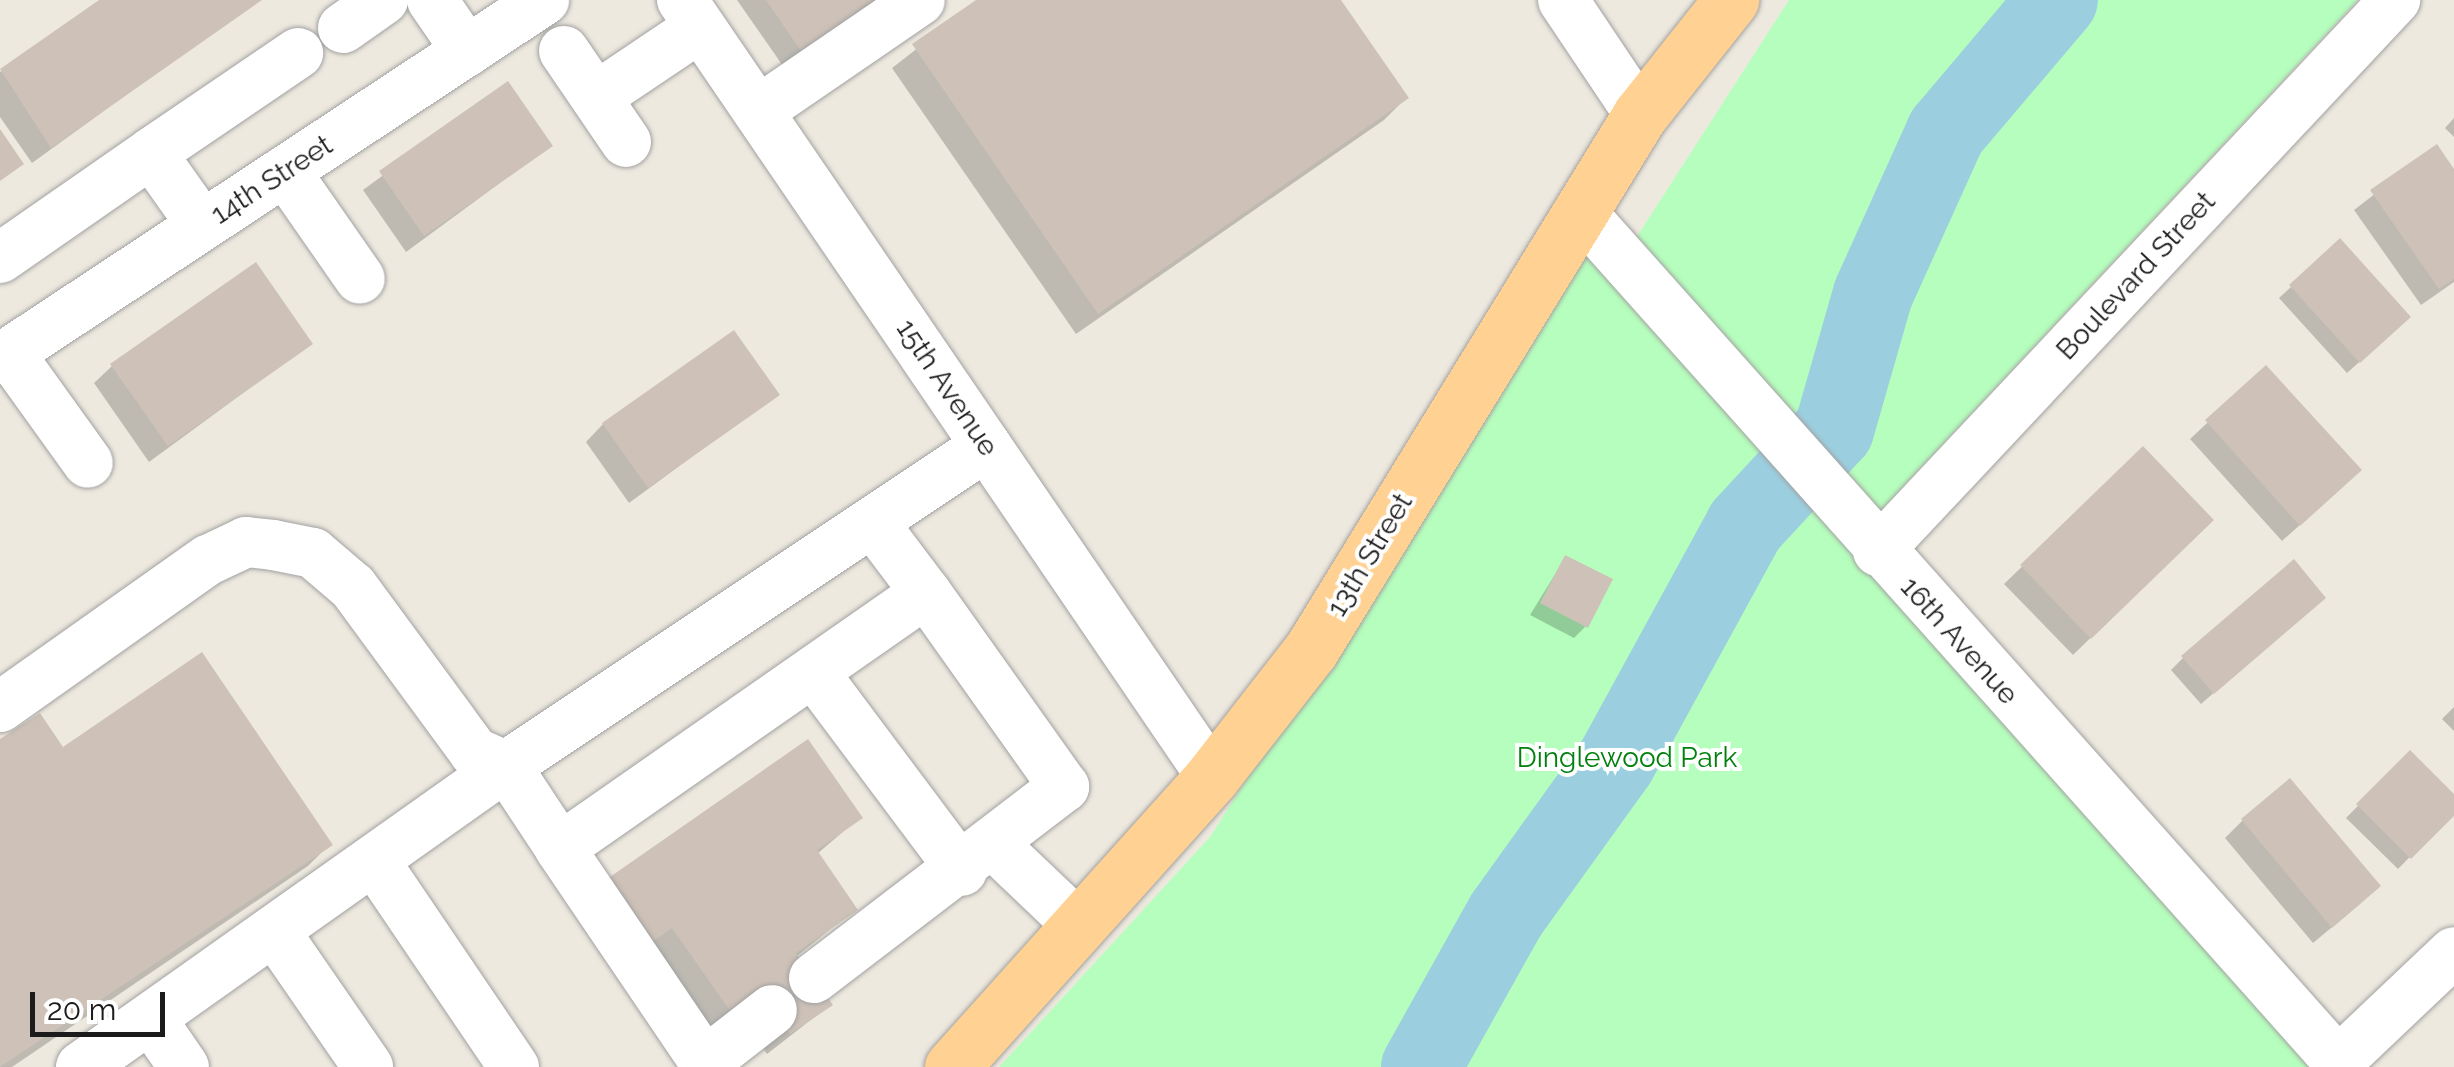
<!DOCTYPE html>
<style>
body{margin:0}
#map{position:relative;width:2454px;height:1067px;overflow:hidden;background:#eee9df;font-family:Raleway,sans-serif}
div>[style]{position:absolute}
.park>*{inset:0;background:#b6febd}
.shadow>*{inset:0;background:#0003}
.river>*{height:80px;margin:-40px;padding:0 40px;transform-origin:40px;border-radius:40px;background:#9bcfe0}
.building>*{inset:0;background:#cec2b8}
.roads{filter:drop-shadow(0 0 2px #a2a2a2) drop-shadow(0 0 2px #a2a2a2)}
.minor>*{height:50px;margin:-25px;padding:0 25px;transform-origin:25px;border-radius:25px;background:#fff}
.major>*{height:55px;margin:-27.5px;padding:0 27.5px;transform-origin:27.5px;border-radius:27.5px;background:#ffd293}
span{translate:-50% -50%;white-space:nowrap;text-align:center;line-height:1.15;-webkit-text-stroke:8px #fff;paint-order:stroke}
.street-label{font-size:28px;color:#1b1b1b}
.park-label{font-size:28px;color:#02800e}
.scale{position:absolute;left:30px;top:992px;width:135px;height:45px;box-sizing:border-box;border:5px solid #1b1b1b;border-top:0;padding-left:12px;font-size:30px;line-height:35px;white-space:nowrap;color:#1b1b1b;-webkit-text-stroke:8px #fff;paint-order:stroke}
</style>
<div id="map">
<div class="park">
<i style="clip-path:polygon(1789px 0,2358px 0,1874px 518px,1636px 238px)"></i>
<i style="clip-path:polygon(1585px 247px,2313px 1067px,999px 1067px,1210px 837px)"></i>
</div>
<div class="shadow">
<i style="clip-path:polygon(103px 0,257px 0,32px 163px,0 117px,0 72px)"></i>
<i style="clip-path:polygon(737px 0,878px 0,783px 66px)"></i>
<i style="clip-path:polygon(980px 0,1338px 0,1406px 98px,1384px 120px,1076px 334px,892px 68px)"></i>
<i style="clip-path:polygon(507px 84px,550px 146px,406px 252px,363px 190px)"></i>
<i style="clip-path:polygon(2454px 118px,2454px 137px,2445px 128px)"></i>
<i style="clip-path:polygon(2436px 147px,2454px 173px,2454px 282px,2421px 305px,2354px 210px)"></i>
<i style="clip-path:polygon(2291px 287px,2396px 329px,2347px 373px,2279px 298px)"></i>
<i style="clip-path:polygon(310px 344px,149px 462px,94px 383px,112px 366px)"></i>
<i style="clip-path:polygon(2266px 368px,2342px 487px,2282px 541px,2190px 439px)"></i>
<i style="clip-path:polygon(776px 395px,629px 503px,586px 442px,603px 424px)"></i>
<i style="clip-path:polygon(2143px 450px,2211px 520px,2073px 655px,2004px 584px)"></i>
<i style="clip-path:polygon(1565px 558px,1586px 626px,1574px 638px,1530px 615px)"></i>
<i style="clip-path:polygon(2311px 609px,2201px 704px,2171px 670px,2183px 658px)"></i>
<i style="clip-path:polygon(2454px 707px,2454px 731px,2442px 719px)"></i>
<i style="clip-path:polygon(0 742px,62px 750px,330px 844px,308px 866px,12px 1067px,0 1067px)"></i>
<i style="clip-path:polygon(2410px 753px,2454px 797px,2454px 812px,2398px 869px,2346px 818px)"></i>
<i style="clip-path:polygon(859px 818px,817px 854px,855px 909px,796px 957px,830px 1005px,767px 1054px,737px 1012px,708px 1032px,587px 902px)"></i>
<i style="clip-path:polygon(2243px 820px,2361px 903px,2313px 943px,2225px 838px)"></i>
</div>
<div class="river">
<i style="left:1421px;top:1067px;width:174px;rotate:-60.8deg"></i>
<i style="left:1506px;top:915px;width:188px;rotate:-54.3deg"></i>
<i style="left:1616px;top:762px;width:269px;rotate:-61.3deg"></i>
<i style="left:1745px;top:526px;width:131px;rotate:-47.2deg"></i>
<i style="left:1834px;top:430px;width:141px;rotate:-74deg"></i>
<i style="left:1873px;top:294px;width:178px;rotate:-65.7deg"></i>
<i style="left:1946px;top:132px;width:173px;rotate:-49.7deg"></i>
</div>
<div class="building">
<i style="clip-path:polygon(99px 0,262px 0,51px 148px,0 69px)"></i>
<i style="clip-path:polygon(766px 0,874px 0,801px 51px)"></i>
<i style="clip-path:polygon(976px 0,1341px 0,1409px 98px,1098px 314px,912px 44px)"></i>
<i style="clip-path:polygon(508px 81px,553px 146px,424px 236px,379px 171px)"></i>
<i style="clip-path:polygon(0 129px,24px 164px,0 181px)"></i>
<i style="clip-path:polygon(2437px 144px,2454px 169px,2454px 279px,2439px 289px,2370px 190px)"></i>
<i style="clip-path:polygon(2340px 238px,2411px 317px,2360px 363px,2289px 285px)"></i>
<i style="clip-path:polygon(256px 262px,313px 344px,168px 446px,110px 364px)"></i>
<i style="clip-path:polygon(734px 330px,780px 395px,648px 488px,602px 423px)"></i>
<i style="clip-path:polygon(2266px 365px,2362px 470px,2300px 526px,2205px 420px)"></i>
<i style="clip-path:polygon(2143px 446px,2214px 520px,2091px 639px,2020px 565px)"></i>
<i style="clip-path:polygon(1565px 555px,1613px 579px,1588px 628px,1540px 603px)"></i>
<i style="clip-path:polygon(2294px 559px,2326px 598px,2214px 694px,2181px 656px)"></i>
<i style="clip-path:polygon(202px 652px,333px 845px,0 1067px,0 739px,40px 713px,63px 747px)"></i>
<i style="clip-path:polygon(808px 739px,863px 818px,817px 850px,858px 910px,796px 953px,833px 1005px,790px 1034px,772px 1010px,731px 1012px,672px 928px,652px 942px,607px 879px)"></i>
<i style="clip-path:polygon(2410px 750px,2454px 794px,2454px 816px,2411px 859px,2356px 804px)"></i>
<i style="clip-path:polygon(2290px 778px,2381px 886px,2332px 928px,2241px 819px)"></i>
</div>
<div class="roads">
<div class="minor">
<i style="left:432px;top:0;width:62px;rotate:55.5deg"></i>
<i style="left:682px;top:0;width:941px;rotate:55.7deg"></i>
<i style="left:1563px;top:0;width:138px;rotate:56.2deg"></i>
<i style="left:343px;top:28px;width:49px;rotate:-35deg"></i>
<i style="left:564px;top:51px;width:110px;rotate:55.7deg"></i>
<i style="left:596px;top:97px;width:125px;rotate:-33.9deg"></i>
<i style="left:758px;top:111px;width:196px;rotate:-34.4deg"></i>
<i style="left:285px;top:171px;width:131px;rotate:55.2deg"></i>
<i style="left:1580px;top:211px;width:1147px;rotate:48.29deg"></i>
<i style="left:202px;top:225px;width:88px;rotate:-125.3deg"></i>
<i style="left:151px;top:153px;width:178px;rotate:-34.2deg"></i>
<i style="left:0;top:258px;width:184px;rotate:-34.8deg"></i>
<i style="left:9px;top:353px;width:135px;rotate:54.3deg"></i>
<i style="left:0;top:359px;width:652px;rotate:-33.42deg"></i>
<i style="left:1878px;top:551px;width:756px;rotate:-46.82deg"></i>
<i style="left:814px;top:673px;width:247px;rotate:53.2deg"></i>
<i style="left:0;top:707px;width:255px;rotate:-35.3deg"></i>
<i style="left:208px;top:560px;width:42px;rotate:-25.3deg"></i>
<i style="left:246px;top:542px;width:27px;rotate:6deg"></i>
<i style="left:273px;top:545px;width:41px;rotate:11.3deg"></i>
<i style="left:313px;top:553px;width:52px;rotate:40.4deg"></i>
<i style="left:353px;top:587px;width:205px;rotate:53.7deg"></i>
<i style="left:474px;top:752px;width:35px;rotate:24deg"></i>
<i style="left:506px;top:766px;width:577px;rotate:-33.69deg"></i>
<i style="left:994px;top:845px;width:117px;rotate:43.6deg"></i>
<i style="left:375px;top:862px;width:248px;rotate:55.9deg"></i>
<i style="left:275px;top:932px;width:164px;rotate:55.4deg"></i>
<i style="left:814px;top:978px;width:315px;rotate:-37.4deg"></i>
<i style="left:1064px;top:787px;width:238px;rotate:-125.4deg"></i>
<i style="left:151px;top:1019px;width:58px;rotate:55.5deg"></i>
<i style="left:2339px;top:1061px;width:158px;rotate:-43.5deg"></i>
<i style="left:704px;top:1063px;width:86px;rotate:-37.9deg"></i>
<i style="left:81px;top:1067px;width:521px;rotate:-35.31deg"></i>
<i style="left:506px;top:766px;width:98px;rotate:56.6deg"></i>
<i style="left:708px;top:1067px;width:264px;rotate:-124.1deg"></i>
<i style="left:560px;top:848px;width:446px;rotate:-34.9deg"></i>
<i style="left:926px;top:593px;width:86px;rotate:-127deg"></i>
</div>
<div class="major">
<i style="left:952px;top:1067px;width:389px;rotate:-48.1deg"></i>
<i style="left:1212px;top:777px;width:161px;rotate:-52.1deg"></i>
<i style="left:1311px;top:650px;width:628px;rotate:-58.41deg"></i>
<i style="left:1640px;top:115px;width:147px;rotate:-51.6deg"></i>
</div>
</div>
<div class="street-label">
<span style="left:272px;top:180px;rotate:-33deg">14th Street</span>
<span style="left:2136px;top:276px;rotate:-47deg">Boulevard Street</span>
<span style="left:947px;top:388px;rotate:56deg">15th Avenue</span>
<span style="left:1370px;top:555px;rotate:-59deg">13th Street</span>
<span style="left:1959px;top:641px;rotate:48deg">16th Avenue</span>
</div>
<div class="park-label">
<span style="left:1627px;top:758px">Dinglewood Park</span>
</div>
<div class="scale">20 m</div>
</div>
